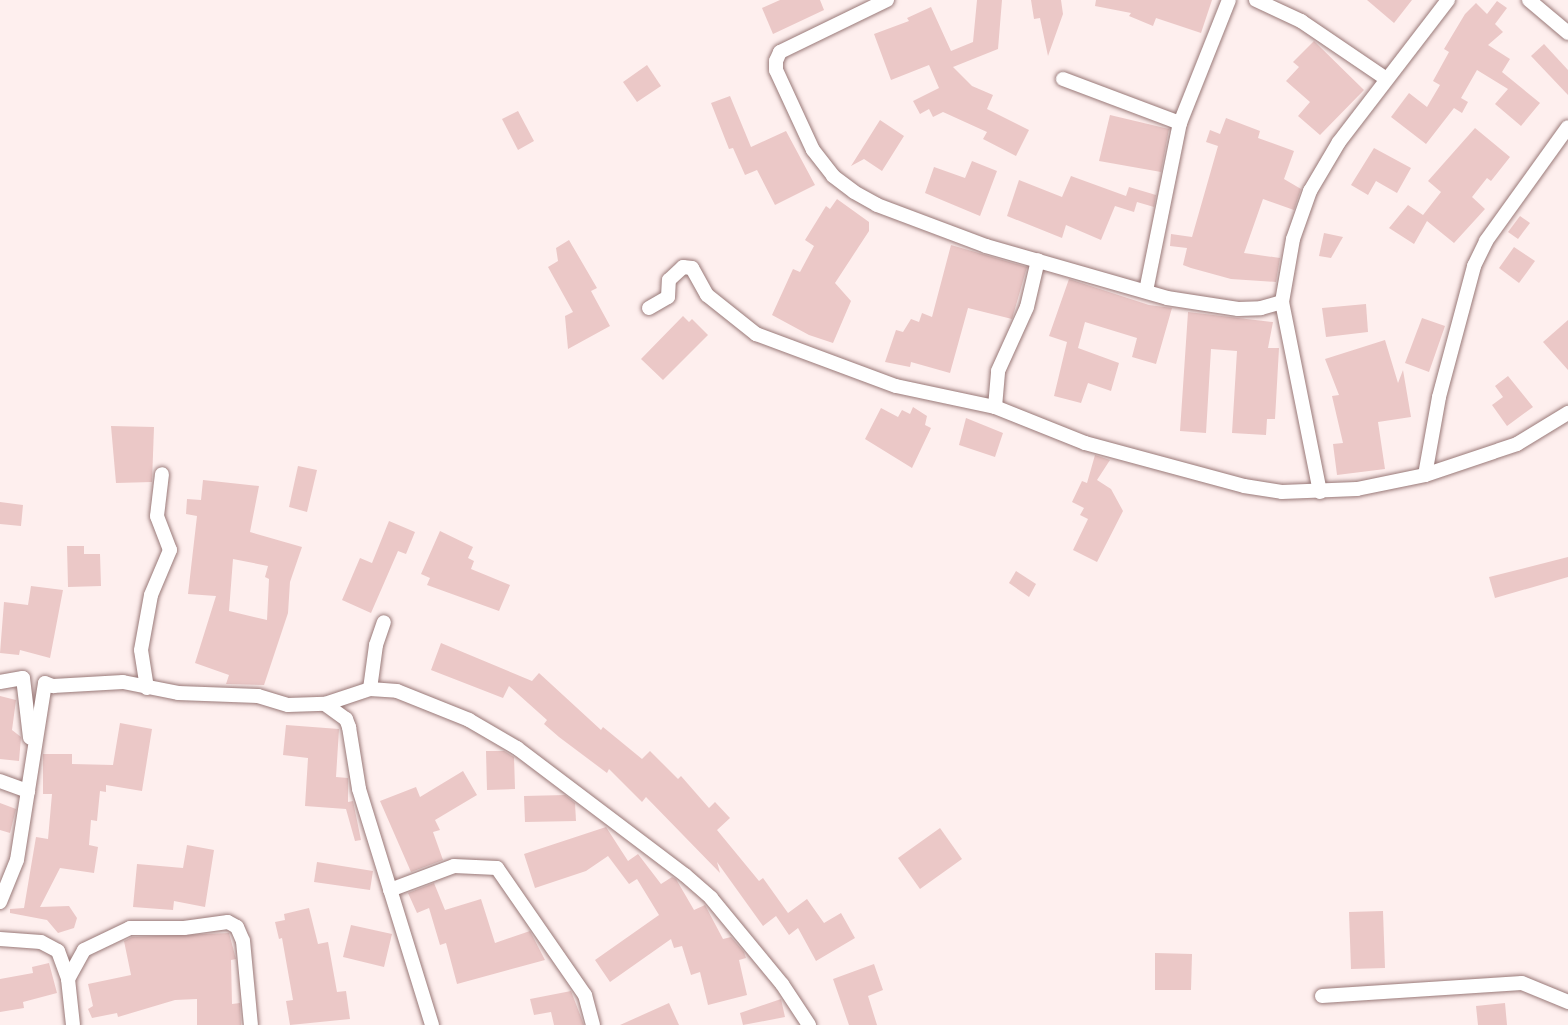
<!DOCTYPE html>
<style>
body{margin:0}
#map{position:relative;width:1568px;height:1025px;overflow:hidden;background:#feefee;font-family:"Roboto Serif",serif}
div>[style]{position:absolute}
.building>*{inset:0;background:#ebc8c7}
.roads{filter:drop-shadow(0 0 2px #997978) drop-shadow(0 0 2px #997978)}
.minor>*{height:14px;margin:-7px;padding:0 7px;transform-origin:7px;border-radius:7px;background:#fff}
span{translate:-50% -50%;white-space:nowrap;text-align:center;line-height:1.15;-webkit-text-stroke:4.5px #fff;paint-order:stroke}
</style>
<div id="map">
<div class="building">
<i style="clip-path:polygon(780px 0,820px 0,824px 10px,773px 34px,762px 8px)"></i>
<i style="clip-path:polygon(977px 0,1002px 0,998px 49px,953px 67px,972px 86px,993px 95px,987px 109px,1029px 130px,1016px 156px,983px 139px,987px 132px,943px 112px,933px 117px,929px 109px,920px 114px,913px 101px,939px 88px,929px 65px,891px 80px,874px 34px,909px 21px,907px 18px,931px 7px,951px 51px,973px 42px)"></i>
<i style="clip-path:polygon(1031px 0,1061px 0,1063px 14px,1048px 56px,1040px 18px,1034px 19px)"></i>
<i style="clip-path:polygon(1096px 0,1212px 0,1201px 33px,1156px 18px,1153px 26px,1129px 16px,1131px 13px,1095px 6px)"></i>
<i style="clip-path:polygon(1367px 0,1412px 0,1394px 23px)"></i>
<i style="clip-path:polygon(1497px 1px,1507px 8px,1495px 24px,1503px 32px,1488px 45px,1510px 59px,1502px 72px,1540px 103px,1521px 126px,1495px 104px,1508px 89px,1477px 70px,1461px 98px,1468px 102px,1462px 113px,1454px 108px,1426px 144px,1391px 117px,1409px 93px,1427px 107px,1440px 85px,1433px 81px,1449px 52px,1444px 49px,1465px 14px,1476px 3px,1487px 14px)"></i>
<i style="clip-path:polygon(1314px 41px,1364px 90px,1320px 135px,1298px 116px,1310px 102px,1286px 81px,1299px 67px,1293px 62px)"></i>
<i style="clip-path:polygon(1544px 44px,1568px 70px,1568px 95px,1531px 56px)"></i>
<i style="clip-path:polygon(647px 65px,661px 86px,637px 102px,623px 82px)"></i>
<i style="clip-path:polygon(730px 96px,751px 147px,786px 131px,815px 185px,775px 205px,757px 170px,745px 175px,733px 148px,729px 149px,711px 103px)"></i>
<i style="clip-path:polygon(518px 111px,534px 141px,518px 150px,502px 119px)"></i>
<i style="clip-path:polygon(1110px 115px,1169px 129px,1161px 172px,1099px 161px)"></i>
<i style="clip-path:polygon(1226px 118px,1260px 131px,1258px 138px,1294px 151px,1284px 179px,1301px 189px,1294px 210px,1263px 199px,1244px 253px,1280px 258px,1276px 282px,1231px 279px,1191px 268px,1183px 265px,1187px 248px,1170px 246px,1171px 234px,1192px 237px,1218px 146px,1206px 142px,1210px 130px,1220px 134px)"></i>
<i style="clip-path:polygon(880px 120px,904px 136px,882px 171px,864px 159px,851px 166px)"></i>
<i style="clip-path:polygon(1475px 128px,1510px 157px,1491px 181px,1487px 178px,1472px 197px,1485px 209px,1475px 220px,1454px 243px,1427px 221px,1414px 244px,1389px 228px,1408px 205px,1423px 215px,1441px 192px,1428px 181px)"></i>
<i style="clip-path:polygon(1374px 148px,1411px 168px,1397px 193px,1376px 181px,1368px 195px,1351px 185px)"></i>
<i style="clip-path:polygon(972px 161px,997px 171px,980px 216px,925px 193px,934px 167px,965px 178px)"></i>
<i style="clip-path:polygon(1071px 176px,1126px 196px,1129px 187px,1156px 195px,1154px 207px,1137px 202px,1134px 212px,1115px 206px,1101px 240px,1066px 225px,1062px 238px,1007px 216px,1019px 180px,1062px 197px)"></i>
<i style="clip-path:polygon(837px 199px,869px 222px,869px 231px,835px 283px,851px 301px,833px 343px,809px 335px,772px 315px,793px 269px,800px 272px,814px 246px,805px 240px,826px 206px,830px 209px)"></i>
<i style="clip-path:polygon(1520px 216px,1530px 223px,1518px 239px,1508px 232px)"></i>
<i style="clip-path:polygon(1324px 233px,1343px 237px,1331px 258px,1319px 256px)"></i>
<i style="clip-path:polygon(569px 240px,597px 288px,591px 291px,610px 326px,568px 349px,565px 316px,573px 312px,548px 267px,558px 261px,556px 248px)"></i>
<i style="clip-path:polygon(951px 245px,1027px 267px,1012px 319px,968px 308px,950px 373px,911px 362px,910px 367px,885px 362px,896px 330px,903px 332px,911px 319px,919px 322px,922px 313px,932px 317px)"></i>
<i style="clip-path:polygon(1514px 247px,1535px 261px,1519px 283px,1499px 268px)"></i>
<i style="clip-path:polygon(1069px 279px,1149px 305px,1172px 308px,1156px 364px,1132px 357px,1137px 338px,1085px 322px,1078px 348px,1119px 363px,1111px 391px,1088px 383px,1081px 403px,1054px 396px,1067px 342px,1049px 336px)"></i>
<i style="clip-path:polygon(1366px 304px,1368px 332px,1326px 337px,1322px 308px)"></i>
<i style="clip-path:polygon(1188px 312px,1273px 322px,1268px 348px,1279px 348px,1275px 419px,1267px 419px,1266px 435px,1232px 433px,1237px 351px,1211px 349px,1206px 433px,1180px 431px)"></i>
<i style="clip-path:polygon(683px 316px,689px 322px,692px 319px,708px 335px,663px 380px,641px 359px)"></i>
<i style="clip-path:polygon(1422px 318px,1445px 326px,1429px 372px,1405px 363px)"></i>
<i style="clip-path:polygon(1568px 320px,1568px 370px,1543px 342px)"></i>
<i style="clip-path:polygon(1385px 340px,1398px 383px,1403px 370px,1411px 417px,1378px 422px,1385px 469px,1337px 475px,1333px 444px,1343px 443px,1332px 396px,1339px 395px,1325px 359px)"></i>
<i style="clip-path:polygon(1508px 376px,1533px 407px,1507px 426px,1492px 405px,1503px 397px,1495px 386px)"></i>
<i style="clip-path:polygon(913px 407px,927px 416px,925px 425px,931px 428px,912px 468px,865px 439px,881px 408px,898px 417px,902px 410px,910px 414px)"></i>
<i style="clip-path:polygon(966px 418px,1003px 433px,995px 457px,959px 445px)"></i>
<i style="clip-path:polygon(111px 426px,154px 427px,152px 482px,116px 483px)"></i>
<i style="clip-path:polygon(1095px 455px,1110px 460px,1097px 480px,1111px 489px,1123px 511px,1097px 562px,1073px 550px,1088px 519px,1080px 515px,1084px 508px,1072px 502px,1082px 481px,1087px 483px)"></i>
<i style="clip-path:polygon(298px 466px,317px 470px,307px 512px,289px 507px)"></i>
<i style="clip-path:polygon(evenodd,203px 480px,259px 486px,250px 532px,302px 547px,290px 582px,288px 613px,264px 685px,226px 684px,229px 675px,195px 663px,216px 596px,188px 594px,197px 516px,186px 514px,187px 499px,201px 500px,203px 480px,233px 559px,268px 566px,265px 577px,269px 579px,267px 620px,229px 611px,233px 559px)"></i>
<i style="clip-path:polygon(0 502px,23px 505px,21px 526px,0 524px)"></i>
<i style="clip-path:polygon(389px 521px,415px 532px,406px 554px,398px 551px,371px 613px,342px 600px,360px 558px,372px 563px)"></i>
<i style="clip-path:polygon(440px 531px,473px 547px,468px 558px,474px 561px,471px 569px,510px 585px,499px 611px,427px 585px,430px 578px,421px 574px)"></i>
<i style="clip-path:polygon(67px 546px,84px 546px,84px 554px,100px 554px,101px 586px,68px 587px)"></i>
<i style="clip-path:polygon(1568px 557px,1568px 577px,1495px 598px,1489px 577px)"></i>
<i style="clip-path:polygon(1016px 571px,1036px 584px,1029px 597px,1009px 583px)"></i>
<i style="clip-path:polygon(31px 586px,63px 590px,50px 658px,20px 650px,19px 655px,0 653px,4px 602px,28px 605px)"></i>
<i style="clip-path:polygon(441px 643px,532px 681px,539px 673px,601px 730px,603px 727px,642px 759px,650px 751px,678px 779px,681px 776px,709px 808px,715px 802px,730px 818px,717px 830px,759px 881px,763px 878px,788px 913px,807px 899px,824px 923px,841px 913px,855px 938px,816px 961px,798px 928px,789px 935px,776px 916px,763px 926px,717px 862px,720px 873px,646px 797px,642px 802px,609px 769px,607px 773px,559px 737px,544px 724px,547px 720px,509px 686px,503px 698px,431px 670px)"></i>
<i style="clip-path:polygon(0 696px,16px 700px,12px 730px,21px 737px,19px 761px,0 759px)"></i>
<i style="clip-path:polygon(120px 723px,152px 729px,142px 791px,106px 785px,106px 792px,100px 791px,97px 821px,91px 820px,89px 845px,98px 847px,94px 873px,60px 868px,40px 907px,69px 906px,77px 918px,74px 928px,58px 933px,47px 920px,10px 913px,10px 909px,24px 908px,36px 837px,48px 839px,52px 794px,43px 794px,43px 754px,72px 754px,72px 764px,113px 765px)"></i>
<i style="clip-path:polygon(286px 725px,339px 729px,336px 777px,348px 778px,348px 802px,353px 801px,361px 840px,355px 841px,346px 809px,305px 806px,308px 758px,283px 755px)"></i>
<i style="clip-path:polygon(486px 751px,504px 751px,514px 757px,515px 789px,487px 790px)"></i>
<i style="clip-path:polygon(463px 771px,477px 795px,435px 820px,440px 830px,433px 832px,443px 860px,411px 872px,380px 801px,416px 787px,420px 797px)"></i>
<i style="clip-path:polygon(565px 795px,575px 803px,576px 821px,525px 822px,524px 796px)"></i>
<i style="clip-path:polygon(0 803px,16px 809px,10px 833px,0 830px)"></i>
<i style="clip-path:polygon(606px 827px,628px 861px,638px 854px,661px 884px,672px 877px,676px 879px,694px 910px,705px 905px,723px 939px,731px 937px,744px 952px,746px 958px,739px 960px,747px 995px,708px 1005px,700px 972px,691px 975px,682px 946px,674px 948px,671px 939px,610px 982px,595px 960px,659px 915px,637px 879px,629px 884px,608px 856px,586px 871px,535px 888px,524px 854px)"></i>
<i style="clip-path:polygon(940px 828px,962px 859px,920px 889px,898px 858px)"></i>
<i style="clip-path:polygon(187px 845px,214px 850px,205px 907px,174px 901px,173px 910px,133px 907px,137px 864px,183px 868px)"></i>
<i style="clip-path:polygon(317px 862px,373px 871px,370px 890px,314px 882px)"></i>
<i style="clip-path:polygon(434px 883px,445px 910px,481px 899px,495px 943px,530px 931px,545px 960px,457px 984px,446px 943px,440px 945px,429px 908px,417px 913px,408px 893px)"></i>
<i style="clip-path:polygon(309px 908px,318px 944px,328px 942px,337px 992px,346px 991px,350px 1019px,290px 1025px,286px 1001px,293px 1000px,282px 938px,279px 939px,275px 922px,285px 920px,284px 914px)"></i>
<i style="clip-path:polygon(1383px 911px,1385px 968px,1351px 969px,1349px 912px)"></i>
<i style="clip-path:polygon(351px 925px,392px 934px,384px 967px,343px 957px)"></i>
<i style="clip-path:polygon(229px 933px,236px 959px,231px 960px,232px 1004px,240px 1003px,241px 1025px,197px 1025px,197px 999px,175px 1000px,118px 1017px,117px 1013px,92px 1018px,88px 1009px,93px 1006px,88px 984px,131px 975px,124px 941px,132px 937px)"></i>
<i style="clip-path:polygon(1155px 953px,1192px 954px,1191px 990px,1155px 990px)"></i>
<i style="clip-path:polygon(49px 963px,57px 993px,23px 1002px,24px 1008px,0 1012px,0 979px,33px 973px,32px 967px)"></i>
<i style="clip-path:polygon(874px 964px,883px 990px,868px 996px,877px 1025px,849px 1025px,833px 979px)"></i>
<i style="clip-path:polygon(571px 991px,584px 1025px,554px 1025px,551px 1012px,534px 1015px,530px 999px)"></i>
<i style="clip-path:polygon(781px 999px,785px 1017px,743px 1025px,740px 1013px)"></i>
<i style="clip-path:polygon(669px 1003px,679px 1025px,620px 1025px)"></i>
<i style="clip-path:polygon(1505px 1003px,1507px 1025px,1478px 1025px,1476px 1006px)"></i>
</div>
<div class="roads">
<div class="minor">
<i style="left:887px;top:0;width:119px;rotate:154.1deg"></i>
<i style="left:780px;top:52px;width:10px;rotate:114deg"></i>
<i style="left:776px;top:61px;width:9px;rotate:90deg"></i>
<i style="left:776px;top:70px;width:88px;rotate:65.2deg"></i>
<i style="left:813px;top:150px;width:33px;rotate:52deg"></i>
<i style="left:833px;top:176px;width:26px;rotate:37deg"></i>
<i style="left:854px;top:192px;width:26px;rotate:29deg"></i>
<i style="left:877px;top:205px;width:116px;rotate:20.6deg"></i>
<i style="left:986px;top:246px;width:188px;rotate:16deg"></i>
<i style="left:1167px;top:298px;width:72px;rotate:8.8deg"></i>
<i style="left:1238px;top:309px;width:23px;rotate:-2deg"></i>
<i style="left:1261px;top:308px;width:22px;rotate:-16deg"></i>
<i style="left:1256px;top:0;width:50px;rotate:25deg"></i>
<i style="left:1301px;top:21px;width:102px;rotate:34.2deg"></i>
<i style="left:1529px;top:0;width:51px;rotate:40.2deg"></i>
<i style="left:1063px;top:79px;width:125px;rotate:20.6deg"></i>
<i style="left:1146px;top:291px;width:171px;rotate:-78.6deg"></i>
<i style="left:1180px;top:123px;width:132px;rotate:-68.3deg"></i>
<i style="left:649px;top:308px;width:22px;rotate:-30deg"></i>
<i style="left:668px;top:297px;width:17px;rotate:-87deg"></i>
<i style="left:669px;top:280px;width:19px;rotate:-43deg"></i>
<i style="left:683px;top:267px;width:9px;rotate:6deg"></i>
<i style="left:692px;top:268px;width:31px;rotate:61deg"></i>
<i style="left:707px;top:295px;width:63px;rotate:38.5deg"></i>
<i style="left:756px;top:334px;width:149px;rotate:20.4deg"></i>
<i style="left:896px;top:386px;width:101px;rotate:12deg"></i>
<i style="left:995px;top:407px;width:97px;rotate:21.8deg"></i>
<i style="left:1085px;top:443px;width:165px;rotate:15.1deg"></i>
<i style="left:1244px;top:486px;width:38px;rotate:9deg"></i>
<i style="left:1282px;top:492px;width:75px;rotate:-2.3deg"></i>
<i style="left:1357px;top:489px;width:69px;rotate:-11.6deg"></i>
<i style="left:1425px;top:475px;width:97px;rotate:-18.6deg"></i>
<i style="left:1517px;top:444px;width:60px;rotate:-31.3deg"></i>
<i style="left:995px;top:407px;width:36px;rotate:-85deg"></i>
<i style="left:998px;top:371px;width:70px;rotate:-65.6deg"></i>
<i style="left:1027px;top:307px;width:48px;rotate:-76.8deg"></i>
<i style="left:1425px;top:475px;width:79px;rotate:-79.8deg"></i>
<i style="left:1439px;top:397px;width:136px;rotate:-75deg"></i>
<i style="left:1474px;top:266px;width:28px;rotate:-64deg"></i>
<i style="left:1486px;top:241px;width:140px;rotate:-54.3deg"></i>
<i style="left:1320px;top:492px;width:194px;rotate:-101.3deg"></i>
<i style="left:1282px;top:302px;width:64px;rotate:-80.1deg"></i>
<i style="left:1293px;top:239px;width:51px;rotate:-70.5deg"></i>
<i style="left:1310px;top:191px;width:57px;rotate:-59.4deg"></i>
<i style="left:1339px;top:142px;width:179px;rotate:-52.5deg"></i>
<i style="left:0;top:682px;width:23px;rotate:-10deg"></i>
<i style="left:23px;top:678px;width:60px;rotate:83.3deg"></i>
<i style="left:147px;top:688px;width:38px;rotate:-99deg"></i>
<i style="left:141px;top:650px;width:56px;rotate:-79.7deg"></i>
<i style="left:151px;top:595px;width:49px;rotate:-67.1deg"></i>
<i style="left:170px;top:550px;width:36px;rotate:-111deg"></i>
<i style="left:157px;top:516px;width:42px;rotate:-83.2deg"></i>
<i style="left:370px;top:689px;width:44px;rotate:-82.2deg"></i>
<i style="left:376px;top:645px;width:24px;rotate:-71deg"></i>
<i style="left:325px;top:704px;width:26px;rotate:36deg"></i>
<i style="left:346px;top:719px;width:9px;rotate:69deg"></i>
<i style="left:349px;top:727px;width:63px;rotate:80.8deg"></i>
<i style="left:359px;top:789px;width:247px;rotate:72.8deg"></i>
<i style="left:0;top:781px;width:30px;rotate:20deg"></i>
<i style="left:390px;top:890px;width:68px;rotate:-20.6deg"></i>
<i style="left:454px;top:866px;width:43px;rotate:2.7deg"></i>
<i style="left:497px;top:868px;width:155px;rotate:55.3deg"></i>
<i style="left:585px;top:995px;width:31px;rotate:75deg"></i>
<i style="left:0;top:902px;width:45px;rotate:-68deg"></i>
<i style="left:17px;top:860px;width:179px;rotate:-81deg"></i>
<i style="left:45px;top:683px;width:9px;rotate:21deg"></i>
<i style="left:53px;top:686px;width:70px;rotate:-3.3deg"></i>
<i style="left:123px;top:682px;width:56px;rotate:11.3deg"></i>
<i style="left:178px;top:693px;width:80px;rotate:2.1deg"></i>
<i style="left:258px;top:696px;width:31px;rotate:17deg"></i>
<i style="left:288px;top:705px;width:37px;rotate:-2deg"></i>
<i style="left:325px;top:704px;width:47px;rotate:-18.4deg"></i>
<i style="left:370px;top:689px;width:27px;rotate:4deg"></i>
<i style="left:397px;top:691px;width:78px;rotate:21.9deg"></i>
<i style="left:469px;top:720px;width:56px;rotate:30.3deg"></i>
<i style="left:517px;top:748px;width:211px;rotate:37.1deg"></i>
<i style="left:685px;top:875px;width:35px;rotate:41deg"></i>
<i style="left:711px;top:898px;width:112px;rotate:50.5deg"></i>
<i style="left:782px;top:984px;width:49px;rotate:56.6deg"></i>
<i style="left:0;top:939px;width:41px;rotate:4.2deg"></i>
<i style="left:41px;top:942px;width:19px;rotate:28deg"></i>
<i style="left:58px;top:951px;width:30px;rotate:70deg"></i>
<i style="left:68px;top:979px;width:46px;rotate:83.8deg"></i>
<i style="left:68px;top:979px;width:33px;rotate:-61deg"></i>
<i style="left:84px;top:950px;width:51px;rotate:-25.6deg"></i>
<i style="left:130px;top:928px;width:54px"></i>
<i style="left:184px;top:928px;width:44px;rotate:-7.8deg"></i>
<i style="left:228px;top:922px;width:10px;rotate:29deg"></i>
<i style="left:237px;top:927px;width:15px;rotate:67deg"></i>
<i style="left:243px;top:941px;width:84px;rotate:84.6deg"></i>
<i style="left:1322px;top:996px;width:200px;rotate:-3.7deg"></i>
<i style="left:1522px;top:983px;width:50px;rotate:22.4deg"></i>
</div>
</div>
</div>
